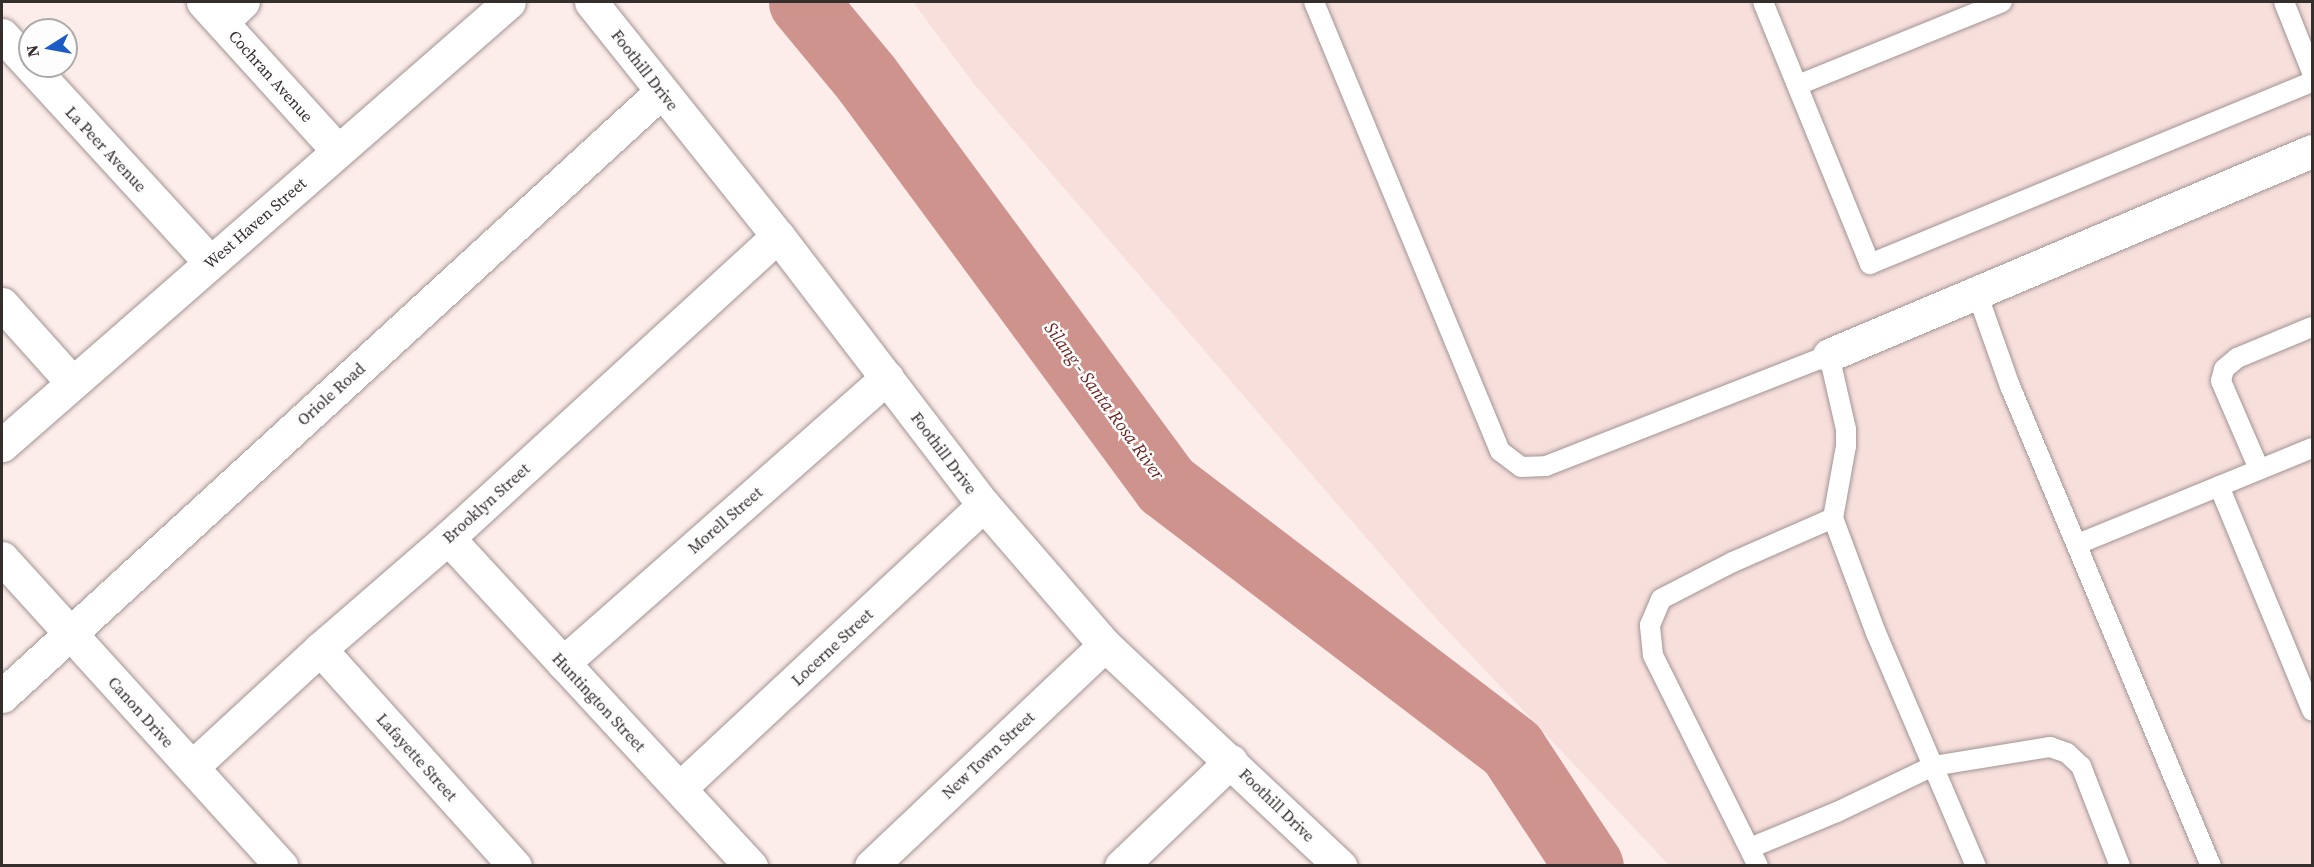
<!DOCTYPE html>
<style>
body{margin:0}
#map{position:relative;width:2314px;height:867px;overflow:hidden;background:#fcecea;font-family:"Source Serif 4",serif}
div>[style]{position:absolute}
.built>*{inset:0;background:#f7dfdc}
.river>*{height:69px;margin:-34.5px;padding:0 34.5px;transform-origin:34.5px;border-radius:34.5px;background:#cf938d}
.roads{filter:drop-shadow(0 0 2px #a29493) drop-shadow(0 0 2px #a29493)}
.service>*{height:20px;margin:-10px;padding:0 10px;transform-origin:10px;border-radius:10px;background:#fff}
.minor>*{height:33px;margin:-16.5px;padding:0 16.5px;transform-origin:16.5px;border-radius:16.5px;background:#fff}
span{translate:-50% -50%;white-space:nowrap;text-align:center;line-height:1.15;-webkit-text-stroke:5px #fdfdfd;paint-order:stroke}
.street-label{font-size:16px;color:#342e2d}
.water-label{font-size:18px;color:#6b2321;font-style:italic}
.frame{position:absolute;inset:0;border:3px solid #342e2d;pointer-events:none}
.north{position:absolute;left:18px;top:18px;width:60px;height:60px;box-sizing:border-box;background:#fdfdfd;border:2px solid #adaaaa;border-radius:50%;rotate:259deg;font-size:16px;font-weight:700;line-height:24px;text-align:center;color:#342e2d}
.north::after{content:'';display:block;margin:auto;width:21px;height:27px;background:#1c5bc6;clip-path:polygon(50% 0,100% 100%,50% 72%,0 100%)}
</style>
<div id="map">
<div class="built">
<i style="clip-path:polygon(913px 2px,2312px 2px,2312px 865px,1669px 865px,1433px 615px,974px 84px)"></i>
</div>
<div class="river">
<i style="left:803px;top:2px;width:99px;rotate:50.3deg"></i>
<i style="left:866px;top:78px;width:506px;rotate:53.61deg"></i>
<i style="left:1166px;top:485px;width:435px;rotate:37.3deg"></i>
<i style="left:1512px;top:749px;width:140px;rotate:56.7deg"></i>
</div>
<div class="roads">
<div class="service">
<i style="left:1314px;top:2px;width:486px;rotate:67.5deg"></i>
<i style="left:1500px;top:451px;width:26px;rotate:37deg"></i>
<i style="left:1521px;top:467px;width:25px;rotate:-2deg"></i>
<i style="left:1546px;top:466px;width:304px;rotate:-21.4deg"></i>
<i style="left:1829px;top:355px;width:76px;rotate:77.1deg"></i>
<i style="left:1846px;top:429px;width:17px;rotate:90deg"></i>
<i style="left:1846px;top:446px;width:73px;rotate:100.2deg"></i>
<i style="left:1833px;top:518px;width:123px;rotate:69.5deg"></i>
<i style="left:1876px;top:633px;width:254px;rotate:66.8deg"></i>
<i style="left:1763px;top:2px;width:283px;rotate:67.8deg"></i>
<i style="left:1870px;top:264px;width:478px;rotate:-22.4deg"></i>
<i style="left:2284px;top:2px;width:75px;rotate:68.2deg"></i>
<i style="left:1798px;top:85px;width:220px;rotate:-22.1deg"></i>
<i style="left:1977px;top:293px;width:99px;rotate:70.5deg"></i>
<i style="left:2010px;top:386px;width:520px;rotate:67.28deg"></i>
<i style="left:2259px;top:469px;width:96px;rotate:-113.4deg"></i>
<i style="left:2221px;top:381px;width:12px;rotate:-76deg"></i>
<i style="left:2224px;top:369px;width:17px;rotate:-40deg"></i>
<i style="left:2237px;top:358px;width:81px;rotate:-22.5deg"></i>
<i style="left:2219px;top:486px;width:243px;rotate:67.5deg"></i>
<i style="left:2078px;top:544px;width:253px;rotate:-22.3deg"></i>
<i style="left:1750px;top:848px;width:94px;rotate:-22.5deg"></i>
<i style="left:1837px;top:812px;width:106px;rotate:-25.6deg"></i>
<i style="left:1933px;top:766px;width:119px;rotate:-9.2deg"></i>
<i style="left:2050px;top:747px;width:18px;rotate:19deg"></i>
<i style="left:2067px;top:753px;width:19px;rotate:43deg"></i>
<i style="left:2081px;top:766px;width:107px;rotate:68.7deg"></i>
<i style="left:1758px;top:866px;width:236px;rotate:-116.5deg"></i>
<i style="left:1653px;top:655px;width:30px;rotate:-96deg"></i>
<i style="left:1650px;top:625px;width:28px;rotate:-67deg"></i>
<i style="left:1661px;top:599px;width:81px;rotate:-27.2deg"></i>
<i style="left:1733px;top:562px;width:109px;rotate:-23.7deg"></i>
</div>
<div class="minor">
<i style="left:203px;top:2px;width:201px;rotate:47.8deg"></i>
<i style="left:591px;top:2px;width:300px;rotate:51.4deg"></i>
<i style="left:778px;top:236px;width:339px;rotate:52.6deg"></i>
<i style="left:984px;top:505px;width:185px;rotate:49.2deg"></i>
<i style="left:1105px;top:645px;width:323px;rotate:43.2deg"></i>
<i style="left:222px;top:22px;width:29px;rotate:-44deg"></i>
<i style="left:2px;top:35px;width:308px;rotate:47.5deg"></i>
<i style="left:2px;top:304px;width:105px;rotate:48.1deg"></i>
<i style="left:1829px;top:355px;width:524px;rotate:-22.9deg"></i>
<i style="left:2px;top:445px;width:673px;rotate:-41.15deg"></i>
<i style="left:448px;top:538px;width:447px;rotate:47.3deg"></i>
<i style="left:2px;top:558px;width:416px;rotate:47.8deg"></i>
<i style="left:320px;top:649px;width:292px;rotate:48.1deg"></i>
<i style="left:563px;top:663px;width:432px;rotate:-41.4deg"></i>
<i style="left:2px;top:696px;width:894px;rotate:-42.51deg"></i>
<i style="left:192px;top:767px;width:174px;rotate:-42.7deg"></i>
<i style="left:320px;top:649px;width:169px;rotate:-40.9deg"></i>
<i style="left:448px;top:538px;width:447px;rotate:-42.5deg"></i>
<i style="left:680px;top:788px;width:415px;rotate:-43deg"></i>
<i style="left:871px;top:866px;width:322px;rotate:-43.4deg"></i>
<i style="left:1121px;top:866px;width:152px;rotate:-43.7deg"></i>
</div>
</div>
<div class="street-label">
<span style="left:645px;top:70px;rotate:52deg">Foothill Drive</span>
<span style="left:271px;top:76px;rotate:48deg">Cochran Avenue</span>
<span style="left:106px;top:149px;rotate:47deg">La Peer Avenue</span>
<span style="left:255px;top:223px;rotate:-41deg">West Haven Street</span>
<span style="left:331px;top:394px;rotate:-42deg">Oriole Road</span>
<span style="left:944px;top:453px;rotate:53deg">Foothill Drive</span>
<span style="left:486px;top:503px;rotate:-42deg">Brooklyn Street</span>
<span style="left:725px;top:520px;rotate:-41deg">Morell Street</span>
<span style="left:832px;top:647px;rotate:-43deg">Locerne Street</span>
<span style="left:599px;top:702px;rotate:47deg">Huntington Street</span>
<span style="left:141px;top:712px;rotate:48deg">Canon Drive</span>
<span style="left:988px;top:755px;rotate:-43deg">New Town Street</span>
<span style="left:417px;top:757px;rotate:48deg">Lafayette Street</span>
<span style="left:1277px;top:805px;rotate:44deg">Foothill Drive</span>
</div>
<div class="water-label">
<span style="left:1104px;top:401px;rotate:54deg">Silang - Santa Rosa River</span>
</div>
<div class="frame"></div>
<div class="north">N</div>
</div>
